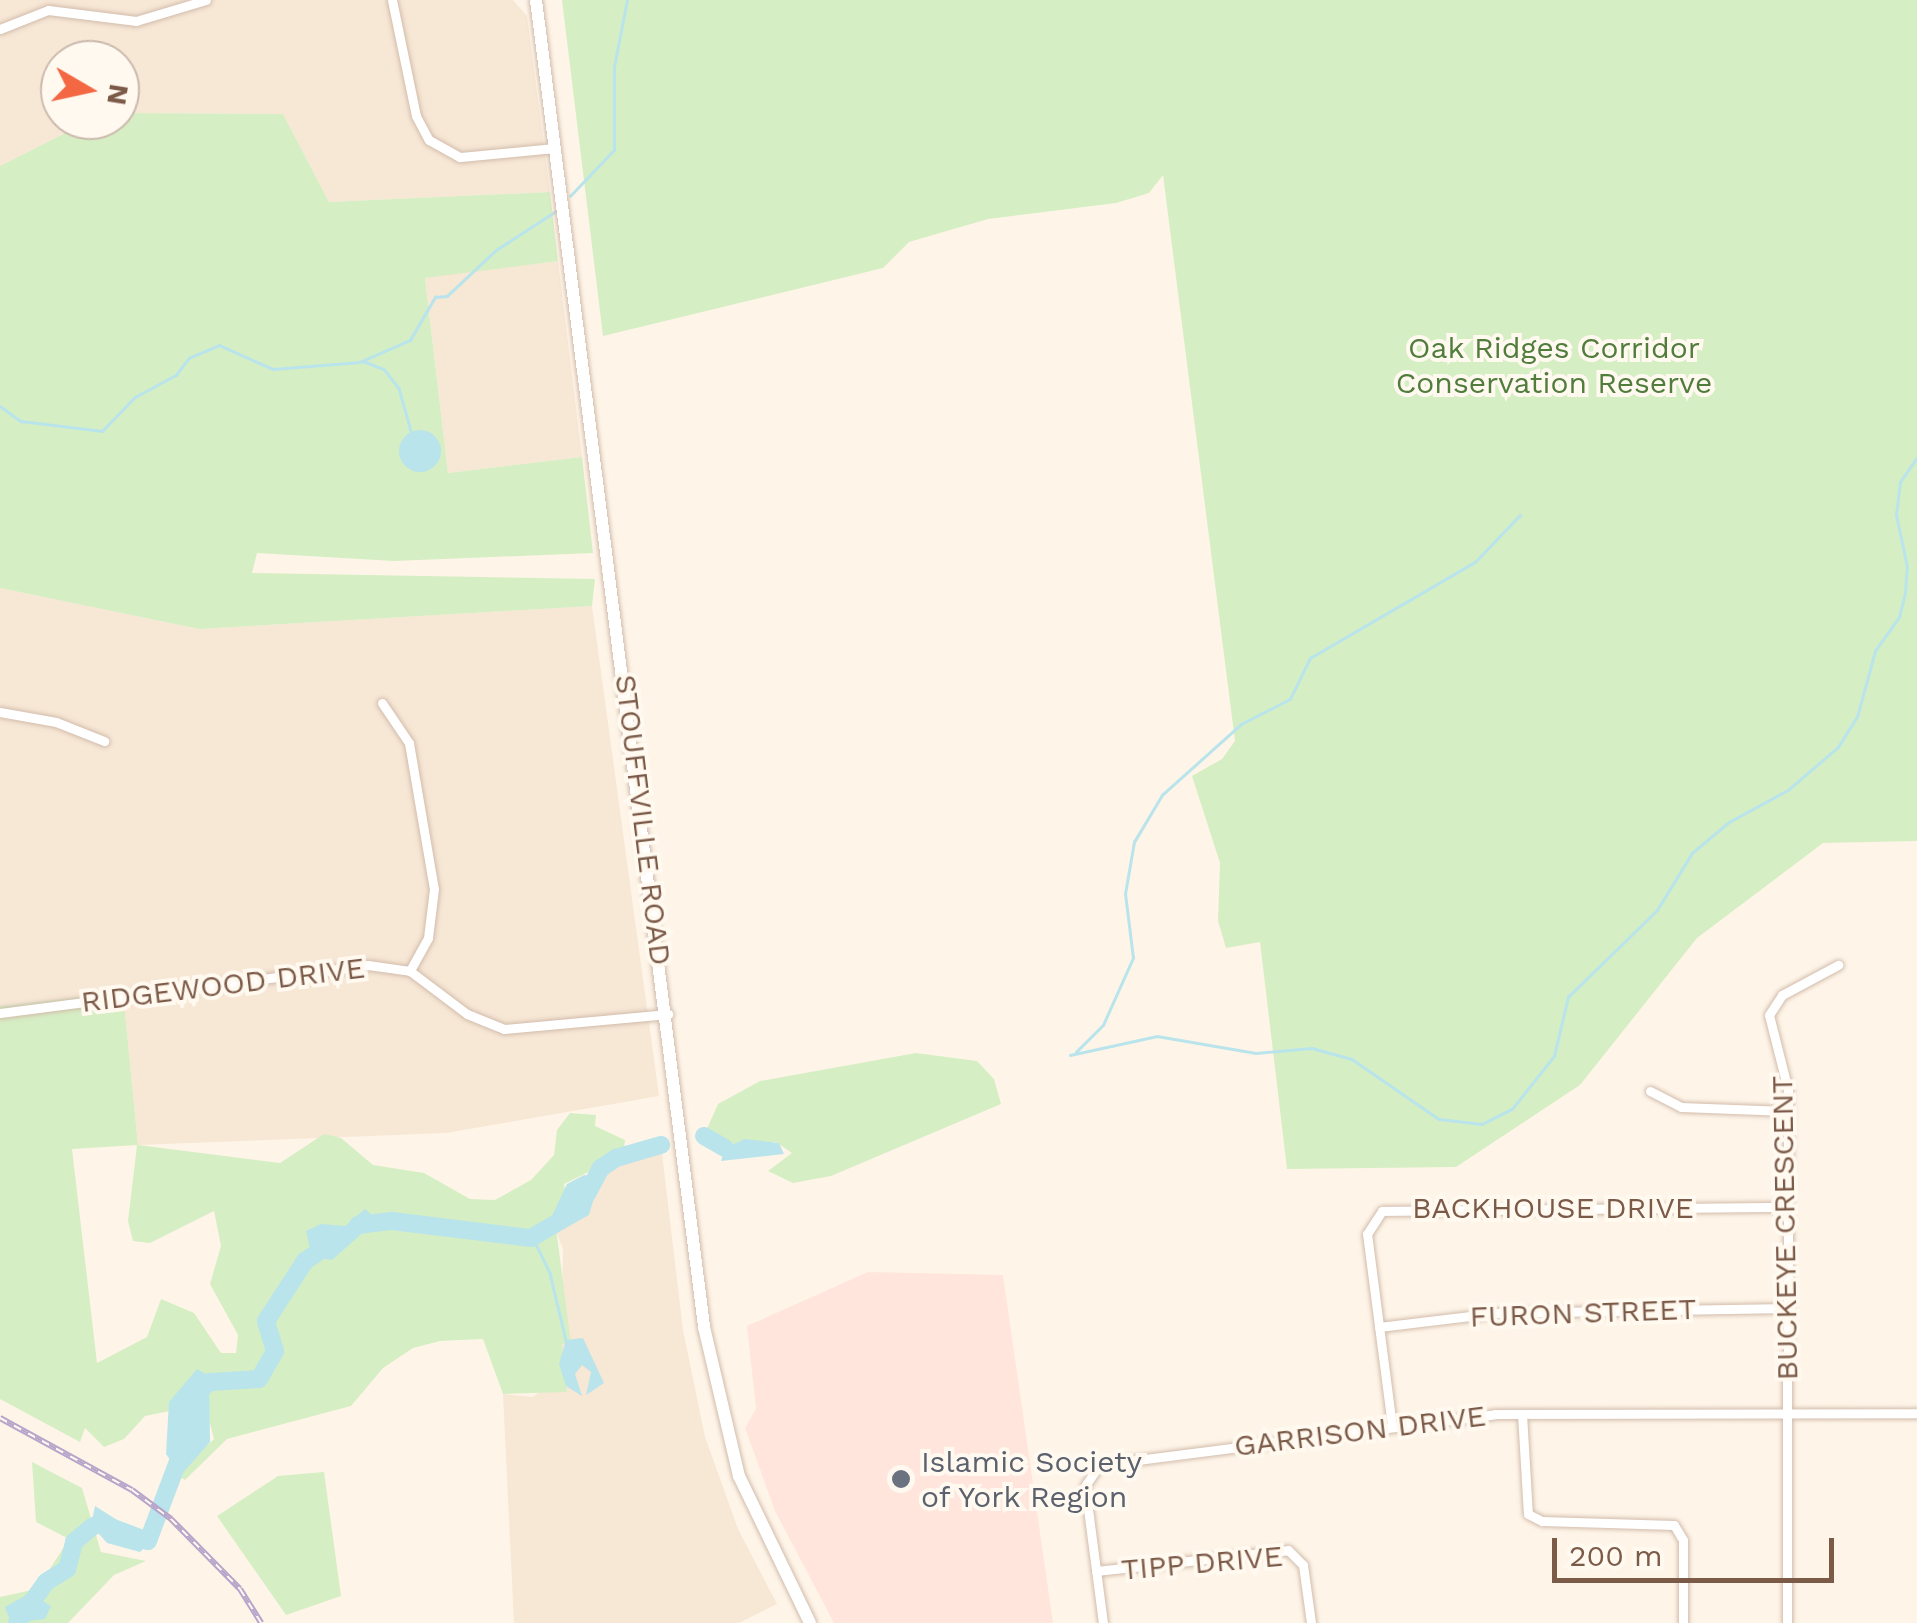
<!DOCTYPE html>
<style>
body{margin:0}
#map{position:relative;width:1917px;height:1623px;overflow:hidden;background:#fef5e8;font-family:"Work Sans",sans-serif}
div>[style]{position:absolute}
.residential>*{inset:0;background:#f7e7d5}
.commercial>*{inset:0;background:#ffe5db}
.green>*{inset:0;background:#d6eec4}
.water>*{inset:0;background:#b9e4eb}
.round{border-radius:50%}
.stream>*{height:2.5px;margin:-1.25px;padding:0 1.25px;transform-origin:1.25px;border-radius:1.25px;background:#b9e4eb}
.river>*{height:18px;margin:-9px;padding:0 9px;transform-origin:9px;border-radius:9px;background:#b9e4eb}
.roads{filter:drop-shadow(0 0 2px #d2bcac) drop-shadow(0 0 2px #d2bcac)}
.street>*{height:9px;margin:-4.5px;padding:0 4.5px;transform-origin:4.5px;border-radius:4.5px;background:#fff}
.secondary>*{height:12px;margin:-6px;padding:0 6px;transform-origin:6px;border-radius:6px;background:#fff}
.rail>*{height:6px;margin-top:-3px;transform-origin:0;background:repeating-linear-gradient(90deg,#fff9f0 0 8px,#b8a4ca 0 16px);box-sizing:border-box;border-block:2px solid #b8a4ca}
.dots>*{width:28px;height:28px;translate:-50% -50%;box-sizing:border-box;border:5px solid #fff9f0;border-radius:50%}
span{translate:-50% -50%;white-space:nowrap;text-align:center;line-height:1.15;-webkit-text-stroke:8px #fff9f0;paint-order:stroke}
.park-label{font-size:30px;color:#507c3c}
.street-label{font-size:30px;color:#7c5a48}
.worship-label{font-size:30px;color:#5b616d}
.left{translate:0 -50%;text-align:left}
.north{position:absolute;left:40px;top:40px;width:100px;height:100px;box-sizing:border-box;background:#fff9f0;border:2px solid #cbb9ad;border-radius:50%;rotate:99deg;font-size:28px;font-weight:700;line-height:40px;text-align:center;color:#7c5a48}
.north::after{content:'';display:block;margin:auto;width:35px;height:45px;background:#f36742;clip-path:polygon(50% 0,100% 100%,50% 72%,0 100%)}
.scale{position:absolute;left:1552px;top:1538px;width:282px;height:45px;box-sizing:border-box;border:5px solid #7c5a48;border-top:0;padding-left:12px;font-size:30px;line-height:35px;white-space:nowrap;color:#7c5a48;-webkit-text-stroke:8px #fff9f0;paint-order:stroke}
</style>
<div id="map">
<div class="residential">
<i style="clip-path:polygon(0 0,513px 0,527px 16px,550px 192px,329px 202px,283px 114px,120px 113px,120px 60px,60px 60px,60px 120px,91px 120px,0 166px)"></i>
<i style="clip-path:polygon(558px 261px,582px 457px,448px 473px,425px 277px)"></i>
<i style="clip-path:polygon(0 588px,199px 629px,592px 606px,659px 1096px,446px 1133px,138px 1145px,123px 992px,0 1006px)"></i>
<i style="clip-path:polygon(661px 1145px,683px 1330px,705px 1437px,738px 1529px,777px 1604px,739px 1623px,514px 1623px,503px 1394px,532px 1397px,561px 1379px,562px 1343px,571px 1343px,562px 1307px,563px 1249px,554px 1226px,589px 1215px,601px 1168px)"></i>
</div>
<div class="commercial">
<i style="clip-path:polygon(868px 1272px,1003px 1275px,1053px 1623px,834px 1623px,775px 1511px,745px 1428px,756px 1409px,747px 1326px)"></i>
</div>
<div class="green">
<i style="clip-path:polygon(562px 0,1917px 0,1917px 841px,1823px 843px,1697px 938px,1580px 1085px,1456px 1167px,1287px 1169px,1260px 942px,1226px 948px,1218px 921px,1220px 863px,1192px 776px,1222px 759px,1235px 741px,1163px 175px,1149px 193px,1116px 203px,988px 219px,909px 242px,883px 268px,603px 336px)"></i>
<i style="clip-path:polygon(120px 113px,283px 114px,329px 202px,550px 192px,558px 261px,425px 278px,448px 473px,582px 457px,593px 553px,394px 561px,257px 553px,252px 573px,595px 579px,592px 606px,199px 629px,0 588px,0 166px,91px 120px,120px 120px)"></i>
<i style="clip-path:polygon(evenodd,123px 992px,138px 1145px,280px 1163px,324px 1134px,341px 1138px,373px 1165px,424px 1173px,470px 1199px,495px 1200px,531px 1180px,554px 1155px,557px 1130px,570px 1113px,596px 1115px,595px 1126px,625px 1140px,623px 1155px,564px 1184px,567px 1201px,555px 1220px,571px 1344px,562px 1344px,567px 1392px,503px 1394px,483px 1339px,440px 1341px,413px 1348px,383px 1368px,351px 1406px,227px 1439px,185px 1480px,176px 1474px,214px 1439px,205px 1404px,145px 1416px,124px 1439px,104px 1447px,85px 1428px,80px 1442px,0 1399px,0 1006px,123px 992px,137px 1145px,128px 1221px,133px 1241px,150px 1243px,214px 1211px,221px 1246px,210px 1284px,238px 1335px,236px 1353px,221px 1353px,194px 1313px,161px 1299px,147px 1337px,97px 1363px,72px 1149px,137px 1145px)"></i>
<i style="clip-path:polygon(916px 1053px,977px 1061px,994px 1079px,1001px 1104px,831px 1176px,793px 1183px,768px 1171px,792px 1153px,776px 1142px,718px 1146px,706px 1131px,718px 1104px,760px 1081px)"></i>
<i style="clip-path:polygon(32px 1462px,82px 1488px,101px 1552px,146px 1561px,114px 1575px,68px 1623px,0 1623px,0 1597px,37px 1589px,69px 1539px,36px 1522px)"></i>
<i style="clip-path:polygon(324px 1472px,341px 1596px,286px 1615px,217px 1516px,278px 1476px)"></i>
</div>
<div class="water">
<i class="round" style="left:399px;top:430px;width:42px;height:42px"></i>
<i style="clip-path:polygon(745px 1139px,779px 1143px,784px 1154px,721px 1161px,725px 1148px)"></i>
<i style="clip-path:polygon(584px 1175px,600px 1178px,589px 1215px,561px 1230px,552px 1216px,567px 1184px)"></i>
<i style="clip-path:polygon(365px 1209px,377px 1220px,332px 1260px,312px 1257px,306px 1231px,321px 1224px,345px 1226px)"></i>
<i style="clip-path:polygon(583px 1338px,604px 1383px,586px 1395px,591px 1372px,582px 1365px,575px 1374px,582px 1396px,566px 1386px,559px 1364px,566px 1340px)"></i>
<i style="clip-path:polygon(197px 1369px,209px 1376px,210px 1442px,181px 1475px,166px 1454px,169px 1402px)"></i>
<i style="clip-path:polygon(95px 1506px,144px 1537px,149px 1544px,140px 1552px,107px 1543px,91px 1525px)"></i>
<i style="clip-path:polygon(30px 1593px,51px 1606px,45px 1619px,11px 1623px,5px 1607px)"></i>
</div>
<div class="stream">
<i style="left:570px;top:196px;width:64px;rotate:-46.3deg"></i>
<i style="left:614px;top:150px;width:83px;rotate:-90deg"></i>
<i style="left:614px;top:67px;width:68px;rotate:-79deg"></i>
<i style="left:363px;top:361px;width:22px;rotate:21deg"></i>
<i style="left:384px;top:369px;width:24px;rotate:52deg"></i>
<i style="left:399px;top:388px;width:45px;rotate:74.4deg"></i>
<i style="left:0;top:406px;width:26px;rotate:36deg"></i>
<i style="left:21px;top:421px;width:82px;rotate:7deg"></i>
<i style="left:102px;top:431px;width:47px;rotate:-45.9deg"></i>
<i style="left:135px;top:397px;width:47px;rotate:-28.2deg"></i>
<i style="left:176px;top:375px;width:21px;rotate:-53deg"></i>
<i style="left:189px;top:358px;width:33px;rotate:-23deg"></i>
<i style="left:219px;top:345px;width:59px;rotate:24deg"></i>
<i style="left:273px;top:369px;width:87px;rotate:-4.6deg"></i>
<i style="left:360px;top:362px;width:55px;rotate:-23.7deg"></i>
<i style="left:410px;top:340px;width:50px;rotate:-59.8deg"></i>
<i style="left:435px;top:297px;width:12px;rotate:-5deg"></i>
<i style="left:447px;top:296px;width:67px;rotate:-43.2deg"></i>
<i style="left:496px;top:250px;width:72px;rotate:-33deg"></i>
<i style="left:1076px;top:1052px;width:38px;rotate:-45deg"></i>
<i style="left:1103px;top:1025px;width:73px;rotate:-65.9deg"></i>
<i style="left:1133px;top:958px;width:64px;rotate:-97.1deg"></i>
<i style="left:1125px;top:894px;width:53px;rotate:-80.2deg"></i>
<i style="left:1134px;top:842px;width:55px;rotate:-59.2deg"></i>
<i style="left:1162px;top:795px;width:106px;rotate:-41.9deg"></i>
<i style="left:1241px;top:724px;width:55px;rotate:-27deg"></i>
<i style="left:1290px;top:699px;width:46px;rotate:-64deg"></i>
<i style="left:1310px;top:658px;width:191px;rotate:-30.2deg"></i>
<i style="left:1475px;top:562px;width:65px;rotate:-46.2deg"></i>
<i style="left:1070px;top:1055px;width:89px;rotate:-12.3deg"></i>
<i style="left:1157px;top:1036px;width:100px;rotate:9.7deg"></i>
<i style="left:1256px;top:1053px;width:56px;rotate:-5.1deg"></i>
<i style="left:1312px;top:1048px;width:41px;rotate:15.4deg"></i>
<i style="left:1352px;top:1059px;width:106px;rotate:34.6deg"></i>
<i style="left:1439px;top:1119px;width:43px;rotate:6.6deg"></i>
<i style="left:1482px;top:1124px;width:34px;rotate:-27deg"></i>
<i style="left:1512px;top:1109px;width:68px;rotate:-51.6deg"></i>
<i style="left:1554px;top:1056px;width:61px;rotate:-76.7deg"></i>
<i style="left:1568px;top:997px;width:124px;rotate:-44.3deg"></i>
<i style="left:1657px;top:910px;width:67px;rotate:-58.4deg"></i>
<i style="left:1692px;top:853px;width:48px;rotate:-40deg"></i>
<i style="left:1729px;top:822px;width:67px;rotate:-28.5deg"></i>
<i style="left:1788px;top:790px;width:66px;rotate:-40.7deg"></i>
<i style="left:1838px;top:747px;width:36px;rotate:-58deg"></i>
<i style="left:1857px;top:717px;width:68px;rotate:-74.7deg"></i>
<i style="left:1875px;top:651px;width:42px;rotate:-54.8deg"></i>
<i style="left:1899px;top:617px;width:25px;rotate:-76deg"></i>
<i style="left:1905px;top:593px;width:26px;rotate:-86deg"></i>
<i style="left:1907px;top:567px;width:53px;rotate:-101.9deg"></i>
<i style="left:1896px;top:515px;width:33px;rotate:-83deg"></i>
<i style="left:1900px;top:482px;width:29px;rotate:-55deg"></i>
<i style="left:533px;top:1238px;width:39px;rotate:64deg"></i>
<i style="left:550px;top:1273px;width:69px;rotate:76.6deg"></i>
</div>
<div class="river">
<i style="left:704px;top:1136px;width:24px;rotate:30deg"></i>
<i style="left:587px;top:1194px;width:30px;rotate:-62deg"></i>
<i style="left:601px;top:1168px;width:18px;rotate:-34deg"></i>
<i style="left:616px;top:1158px;width:47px;rotate:-16.1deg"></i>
<i style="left:358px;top:1225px;width:34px;rotate:-7deg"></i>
<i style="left:392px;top:1221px;width:140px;rotate:7deg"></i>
<i style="left:531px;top:1238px;width:48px;rotate:-30.3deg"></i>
<i style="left:194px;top:1394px;width:20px;rotate:-37deg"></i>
<i style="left:210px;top:1382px;width:49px;rotate:-3.5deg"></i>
<i style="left:259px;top:1379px;width:32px;rotate:-60deg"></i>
<i style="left:275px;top:1351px;width:31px;rotate:-107deg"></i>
<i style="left:266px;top:1321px;width:72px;rotate:-57deg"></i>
<i style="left:305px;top:1261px;width:29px;rotate:-34deg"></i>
<i style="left:17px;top:1623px;width:50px;rotate:-54.7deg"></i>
<i style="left:46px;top:1582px;width:25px;rotate:-32deg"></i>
<i style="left:67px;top:1569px;width:28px;rotate:-75deg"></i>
<i style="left:74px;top:1542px;width:23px;rotate:-40deg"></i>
<i style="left:92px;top:1527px;width:9px;rotate:-27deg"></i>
<i style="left:100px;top:1523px;width:51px;rotate:20.6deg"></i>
<i style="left:148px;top:1541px;width:99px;rotate:-69.4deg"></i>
</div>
<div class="roads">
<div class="street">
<i style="left:392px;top:0;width:118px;rotate:78.3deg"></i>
<i style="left:416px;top:116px;width:27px;rotate:62deg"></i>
<i style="left:429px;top:140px;width:35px;rotate:29deg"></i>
<i style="left:460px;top:157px;width:96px;rotate:-5.4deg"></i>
<i style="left:0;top:29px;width:52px;rotate:-21.6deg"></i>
<i style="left:48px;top:10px;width:89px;rotate:7.1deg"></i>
<i style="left:136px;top:21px;width:73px;rotate:-16.7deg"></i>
<i style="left:382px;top:703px;width:48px;rotate:56deg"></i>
<i style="left:409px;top:743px;width:148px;rotate:80.3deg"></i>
<i style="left:434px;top:889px;width:49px;rotate:97deg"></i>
<i style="left:428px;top:938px;width:38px;rotate:119deg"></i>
<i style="left:0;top:712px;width:57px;rotate:10.1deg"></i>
<i style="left:56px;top:722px;width:52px;rotate:21.6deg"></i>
<i style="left:0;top:1013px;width:371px;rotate:-7.4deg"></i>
<i style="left:368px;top:965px;width:42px;rotate:8.1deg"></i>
<i style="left:410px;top:971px;width:71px;rotate:37deg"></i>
<i style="left:467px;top:1014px;width:40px;rotate:22deg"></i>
<i style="left:504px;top:1029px;width:165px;rotate:-5.2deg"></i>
<i style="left:1650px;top:1091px;width:35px;rotate:27deg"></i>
<i style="left:1681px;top:1107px;width:105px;rotate:2.2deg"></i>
<i style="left:1379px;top:1327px;width:117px;rotate:-6.9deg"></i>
<i style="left:1495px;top:1313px;width:293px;rotate:-1deg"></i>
<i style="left:1522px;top:1414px;width:100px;rotate:86.6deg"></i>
<i style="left:1528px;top:1514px;width:16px;rotate:27deg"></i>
<i style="left:1542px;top:1521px;width:132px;rotate:1.7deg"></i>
<i style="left:1674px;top:1525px;width:17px;rotate:59deg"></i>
<i style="left:1683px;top:1540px;width:83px;rotate:90deg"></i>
<i style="left:1392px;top:1426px;width:194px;rotate:-97.4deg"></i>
<i style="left:1367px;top:1234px;width:27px;rotate:-57deg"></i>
<i style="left:1382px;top:1211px;width:406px;rotate:-0.6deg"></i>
<i style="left:1096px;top:1571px;width:193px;rotate:-6.2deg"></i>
<i style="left:1288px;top:1550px;width:21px;rotate:45deg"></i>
<i style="left:1303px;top:1565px;width:59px;rotate:82.1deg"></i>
<i style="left:1103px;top:1623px;width:138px;rotate:-97.5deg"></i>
<i style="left:1085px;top:1486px;width:25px;rotate:-56deg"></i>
<i style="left:1099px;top:1465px;width:399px;rotate:-7.3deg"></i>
<i style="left:1495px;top:1414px;width:422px;rotate:-0.1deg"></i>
<i style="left:1787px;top:1623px;width:533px;rotate:-89.89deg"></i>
<i style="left:1788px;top:1090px;width:77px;rotate:-104.2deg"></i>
<i style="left:1769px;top:1015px;width:24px;rotate:-57deg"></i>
<i style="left:1782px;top:995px;width:64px;rotate:-28.2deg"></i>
</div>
<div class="secondary">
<i style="left:536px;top:0;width:1338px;rotate:82.78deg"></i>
<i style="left:704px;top:1327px;width:153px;rotate:76.8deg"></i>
<i style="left:739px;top:1476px;width:163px;rotate:64.2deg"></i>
</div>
</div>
<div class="rail">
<i style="left:0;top:1418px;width:150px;rotate:28.6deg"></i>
<i style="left:132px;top:1490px;width:49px;rotate:36.6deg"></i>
<i style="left:171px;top:1519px;width:98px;rotate:45.4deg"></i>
<i style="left:240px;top:1589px;width:40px;rotate:58deg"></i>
</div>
<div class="dots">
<i style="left:901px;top:1479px;background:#6b7280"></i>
</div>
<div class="park-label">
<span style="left:1554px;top:365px">Oak Ridges Corridor<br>Conservation Reserve</span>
</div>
<div class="street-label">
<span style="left:643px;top:820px;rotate:83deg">STOUFFVILLE ROAD</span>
<span style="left:223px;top:985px;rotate:-7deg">RIDGEWOOD DRIVE</span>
<span style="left:1553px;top:1208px">BACKHOUSE DRIVE</span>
<span style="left:1785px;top:1228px;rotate:-91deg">BUCKEYE CRESCENT</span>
<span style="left:1583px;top:1313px;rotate:-2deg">FURON STREET</span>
<span style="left:1360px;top:1431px;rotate:-7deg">GARRISON DRIVE</span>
<span style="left:1202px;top:1563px;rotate:-5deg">TIPP DRIVE</span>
</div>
<div class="worship-label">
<span class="left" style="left:921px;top:1479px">Islamic Society<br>of York Region</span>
</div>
<div class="north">N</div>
<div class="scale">200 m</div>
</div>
